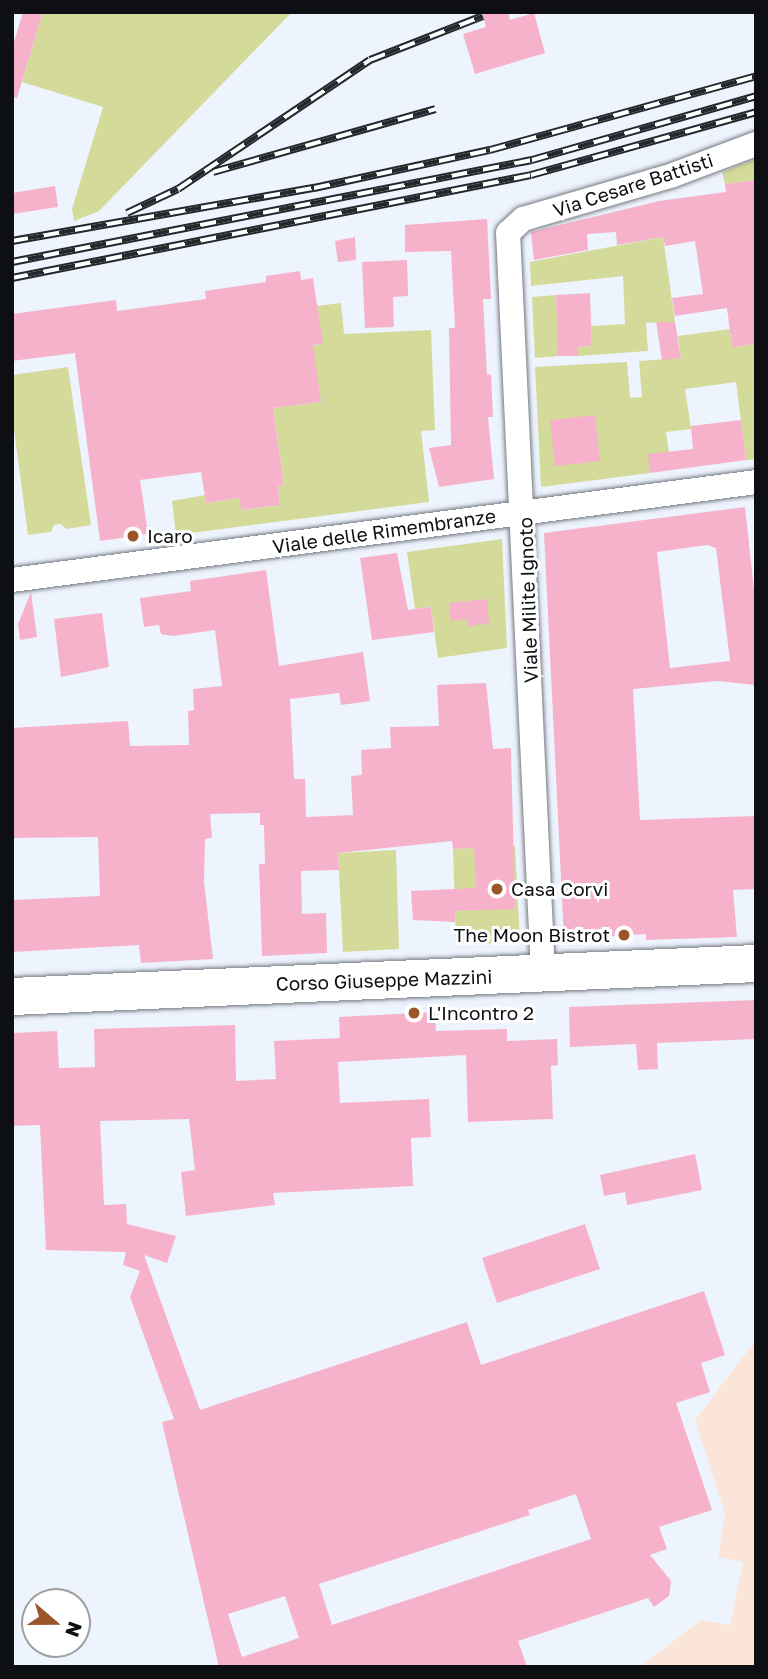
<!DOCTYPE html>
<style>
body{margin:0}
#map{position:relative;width:768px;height:1679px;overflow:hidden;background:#eef4fd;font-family:"Golos Text",sans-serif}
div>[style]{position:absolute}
.industrial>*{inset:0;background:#fbe5d8}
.green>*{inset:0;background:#d4da9a}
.building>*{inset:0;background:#f6b2cb}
.roads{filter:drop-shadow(0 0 2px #747981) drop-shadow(0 0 2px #747981)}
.street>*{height:24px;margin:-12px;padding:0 12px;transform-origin:12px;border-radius:12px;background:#fff}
.secondary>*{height:37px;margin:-18.5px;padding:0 18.5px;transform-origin:18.5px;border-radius:18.5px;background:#fff}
.rail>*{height:8px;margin-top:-4px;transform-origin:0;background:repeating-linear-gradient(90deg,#fff 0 16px,#24272b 0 32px);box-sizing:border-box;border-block:2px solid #24272b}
.dots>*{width:19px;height:19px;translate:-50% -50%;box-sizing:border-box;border:4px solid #fff;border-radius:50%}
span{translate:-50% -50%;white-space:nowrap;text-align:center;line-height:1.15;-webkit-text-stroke:6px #fff;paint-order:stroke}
.street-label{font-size:19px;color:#0d0f12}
.poi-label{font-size:19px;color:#0d0f12}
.left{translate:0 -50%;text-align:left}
.right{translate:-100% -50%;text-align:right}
.frame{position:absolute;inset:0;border:14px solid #0d0f12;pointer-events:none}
.north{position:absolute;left:21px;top:1588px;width:70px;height:70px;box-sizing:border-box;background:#fff;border:2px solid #9e9fa0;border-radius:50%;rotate:110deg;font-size:19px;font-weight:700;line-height:28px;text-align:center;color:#0d0f12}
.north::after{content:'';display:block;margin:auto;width:24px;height:32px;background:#9a5529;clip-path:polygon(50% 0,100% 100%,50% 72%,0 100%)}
</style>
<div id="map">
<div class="industrial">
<i style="clip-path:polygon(756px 1340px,756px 1667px,640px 1667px,701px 1620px,730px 1625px,743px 1562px,718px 1557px,725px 1514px,695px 1420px)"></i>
</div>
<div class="green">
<i style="clip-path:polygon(43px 12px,292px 12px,99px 211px,74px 221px,72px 209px,103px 107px,22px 82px)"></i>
<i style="clip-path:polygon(756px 159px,756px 180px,725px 184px,722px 172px)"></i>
<i style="clip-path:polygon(663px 237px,675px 322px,646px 323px,648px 351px,578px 356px,578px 347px,592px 346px,591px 326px,625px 324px,623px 276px,531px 286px,530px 262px)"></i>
<i style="clip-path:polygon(556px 295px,559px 356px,535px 358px,532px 297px)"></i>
<i style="clip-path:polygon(341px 303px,344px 334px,431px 330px,435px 430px,421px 431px,429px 502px,176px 535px,172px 501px,205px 495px,206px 503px,240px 498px,242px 510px,280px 505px,278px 486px,284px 484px,273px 408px,321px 402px,310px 346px,322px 344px,317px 306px)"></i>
<i style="clip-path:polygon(730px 329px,732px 347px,756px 344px,756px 459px,746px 460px,736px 382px,685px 389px,691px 429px,666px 432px,669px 452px,650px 473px,541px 487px,535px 367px,627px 362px,630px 398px,642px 397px,639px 361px,681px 358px,678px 336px)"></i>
<i style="clip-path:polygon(68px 367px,91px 525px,66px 529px,61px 524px,54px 525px,51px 532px,28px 535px,12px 414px,12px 375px)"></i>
<i style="clip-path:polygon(502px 539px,507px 648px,438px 658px,431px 607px,415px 609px,407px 552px)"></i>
<i style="clip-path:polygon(515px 846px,520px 942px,456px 945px,453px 849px)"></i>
<i style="clip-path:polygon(396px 850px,399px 949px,343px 952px,338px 853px)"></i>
</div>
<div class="building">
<i style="clip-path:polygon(23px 12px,43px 12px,17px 98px,12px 97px,12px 49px)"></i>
<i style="clip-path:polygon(482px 12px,508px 12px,510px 20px,534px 13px,545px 53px,475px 74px,463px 34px,486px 27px)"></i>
<i style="clip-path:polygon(756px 180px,756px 344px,732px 347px,727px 308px,675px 316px,672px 298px,703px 294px,695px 241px,665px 246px,663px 237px,617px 245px,616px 232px,587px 234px,588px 250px,534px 260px,531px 232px,659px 201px,726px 192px,725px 184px)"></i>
<i style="clip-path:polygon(55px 186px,58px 207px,12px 214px,12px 193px)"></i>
<i style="clip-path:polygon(487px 219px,491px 299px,483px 299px,487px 375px,491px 374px,493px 417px,488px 417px,494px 479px,439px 487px,429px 448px,451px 445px,449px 328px,455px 328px,451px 251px,405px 252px,405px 225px)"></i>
<i style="clip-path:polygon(355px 237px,356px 260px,338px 262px,335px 241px)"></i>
<i style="clip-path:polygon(407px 260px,408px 296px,393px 297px,394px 327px,365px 328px,362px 262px)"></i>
<i style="clip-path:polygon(300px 271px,301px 280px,313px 278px,323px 344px,313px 345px,321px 402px,273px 408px,284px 485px,278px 486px,280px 505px,241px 510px,240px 498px,206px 503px,201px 472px,140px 480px,148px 534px,100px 541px,75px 353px,12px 361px,12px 314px,116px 300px,117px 311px,206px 299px,205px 291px,266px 282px,266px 276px)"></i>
<i style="clip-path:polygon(590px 293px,592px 346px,578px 347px,578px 356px,558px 356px,556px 295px)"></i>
<i style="clip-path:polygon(656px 322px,675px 322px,681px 358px,662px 360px)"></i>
<i style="clip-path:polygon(595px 415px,600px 461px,555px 466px,550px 420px)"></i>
<i style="clip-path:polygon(741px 420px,746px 460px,650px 473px,648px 454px,693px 449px,691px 426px)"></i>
<i style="clip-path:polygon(evenodd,745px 507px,756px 608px,756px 685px,717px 681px,633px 689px,640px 820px,755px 816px,756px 889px,733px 890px,737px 937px,646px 940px,646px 934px,564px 939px,544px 533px,745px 507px,707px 545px,716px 548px,730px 661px,670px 668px,657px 552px,707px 545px)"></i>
<i style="clip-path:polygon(397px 553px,408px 610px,431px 607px,434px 632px,372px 640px,360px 558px)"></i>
<i style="clip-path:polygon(266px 570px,279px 666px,363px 652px,370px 701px,341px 705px,339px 693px,290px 699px,294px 779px,305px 779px,306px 817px,353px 815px,351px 776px,362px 775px,361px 750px,391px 748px,390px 727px,439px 726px,437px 685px,486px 683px,493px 749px,511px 748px,515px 909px,455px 911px,455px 922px,413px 920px,411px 891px,476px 888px,474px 848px,453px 849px,452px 841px,338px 853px,339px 870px,301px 871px,302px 914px,326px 913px,327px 953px,262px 956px,259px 864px,265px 864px,264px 825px,260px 825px,260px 813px,210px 814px,212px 838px,205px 839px,204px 882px,213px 959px,141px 963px,139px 945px,12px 952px,12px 900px,100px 896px,98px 837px,12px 838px,12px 728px,128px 721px,130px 746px,189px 745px,188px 711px,194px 710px,193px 689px,222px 686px,215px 630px,173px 636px,161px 634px,159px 625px,144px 627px,140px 598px,191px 591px,190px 581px)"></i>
<i style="clip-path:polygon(31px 592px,37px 637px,20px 640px,18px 624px)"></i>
<i style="clip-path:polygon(487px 599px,489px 624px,468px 626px,467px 619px,451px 621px,449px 603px)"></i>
<i style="clip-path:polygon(102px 613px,109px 667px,61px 677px,54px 619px)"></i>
<i style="clip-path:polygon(756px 1000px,756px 1039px,657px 1043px,658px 1069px,638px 1070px,636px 1044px,570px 1047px,569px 1007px)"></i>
<i style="clip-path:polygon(evenodd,435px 1012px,436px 1031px,507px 1029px,507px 1041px,557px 1039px,558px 1065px,551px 1066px,553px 1119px,468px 1122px,466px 1055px,338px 1062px,340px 1103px,429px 1099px,431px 1137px,411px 1138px,413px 1186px,273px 1193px,275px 1205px,186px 1216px,181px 1172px,195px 1170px,189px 1119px,100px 1121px,104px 1205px,126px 1204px,127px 1224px,176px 1236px,167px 1263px,144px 1255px,200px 1410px,467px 1322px,481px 1365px,704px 1291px,725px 1355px,701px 1363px,710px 1392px,676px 1403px,712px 1510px,659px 1527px,667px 1549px,650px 1555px,671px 1581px,669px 1596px,654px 1607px,648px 1598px,518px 1641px,527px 1667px,219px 1667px,162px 1422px,174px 1419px,130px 1297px,140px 1271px,123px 1265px,126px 1252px,46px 1250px,40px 1125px,12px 1126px,12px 1033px,57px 1031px,59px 1068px,95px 1067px,94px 1029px,235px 1025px,236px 1081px,276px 1079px,274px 1041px,340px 1038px,339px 1017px,435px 1012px,576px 1494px,591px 1539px,332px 1625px,319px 1584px,530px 1515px,528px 1510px,576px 1494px,435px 1012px,285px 1596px,299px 1638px,242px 1657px,228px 1614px,285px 1596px)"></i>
<i style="clip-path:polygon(695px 1154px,702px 1190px,627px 1205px,625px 1192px,604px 1196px,600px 1175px)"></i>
<i style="clip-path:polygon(585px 1224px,600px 1269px,497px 1303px,482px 1258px)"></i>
</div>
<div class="roads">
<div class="street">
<i style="left:12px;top:580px;width:750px;rotate:-7.5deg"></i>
<i style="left:543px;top:974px;width:742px;rotate:-92.7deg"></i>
<i style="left:508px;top:233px;width:21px;rotate:-43deg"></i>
<i style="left:523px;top:219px;width:156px;rotate:-16.3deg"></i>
<i style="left:673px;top:175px;width:89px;rotate:-20.5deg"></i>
</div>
<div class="secondary">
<i style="left:12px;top:996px;width:745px;rotate:-2.54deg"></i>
</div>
</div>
<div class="rail">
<i style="left:213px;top:172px;width:231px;rotate:-15.8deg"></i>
<i style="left:127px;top:213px;width:56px;rotate:-25.2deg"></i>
<i style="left:178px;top:189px;width:231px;rotate:-33.9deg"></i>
<i style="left:370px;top:60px;width:121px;rotate:-21.3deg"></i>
<i style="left:12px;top:241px;width:307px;rotate:-10deg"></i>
<i style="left:314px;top:188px;width:180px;rotate:-12.2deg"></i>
<i style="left:490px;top:150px;width:276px;rotate:-15.5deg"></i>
<i style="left:12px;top:262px;width:530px;rotate:-11.1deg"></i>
<i style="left:532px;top:160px;width:233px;rotate:-15.9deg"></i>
<i style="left:12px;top:278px;width:529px;rotate:-11.22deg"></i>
<i style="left:531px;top:175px;width:234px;rotate:-15.6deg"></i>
</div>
<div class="dots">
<i style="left:133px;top:536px;background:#9a5529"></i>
<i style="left:497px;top:889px;background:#9a5529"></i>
<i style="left:624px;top:935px;background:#9a5529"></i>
<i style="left:414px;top:1013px;background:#9a5529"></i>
</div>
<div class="street-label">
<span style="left:633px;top:185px;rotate:-18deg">Via Cesare Battisti</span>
<span style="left:384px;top:531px;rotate:-8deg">Viale delle Rimembranze</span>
<span style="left:528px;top:600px;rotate:-92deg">Viale Milite Ignoto</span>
<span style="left:384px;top:980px;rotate:-2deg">Corso Giuseppe Mazzini</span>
</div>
<div class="poi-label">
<span class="left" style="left:147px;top:536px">Icaro</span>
<span class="left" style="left:511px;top:889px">Casa Corvi</span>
<span class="right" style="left:610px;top:935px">The Moon Bistrot</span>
<span class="left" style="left:428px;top:1013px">L'Incontro 2</span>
</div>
<div class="frame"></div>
<div class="north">N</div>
</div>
